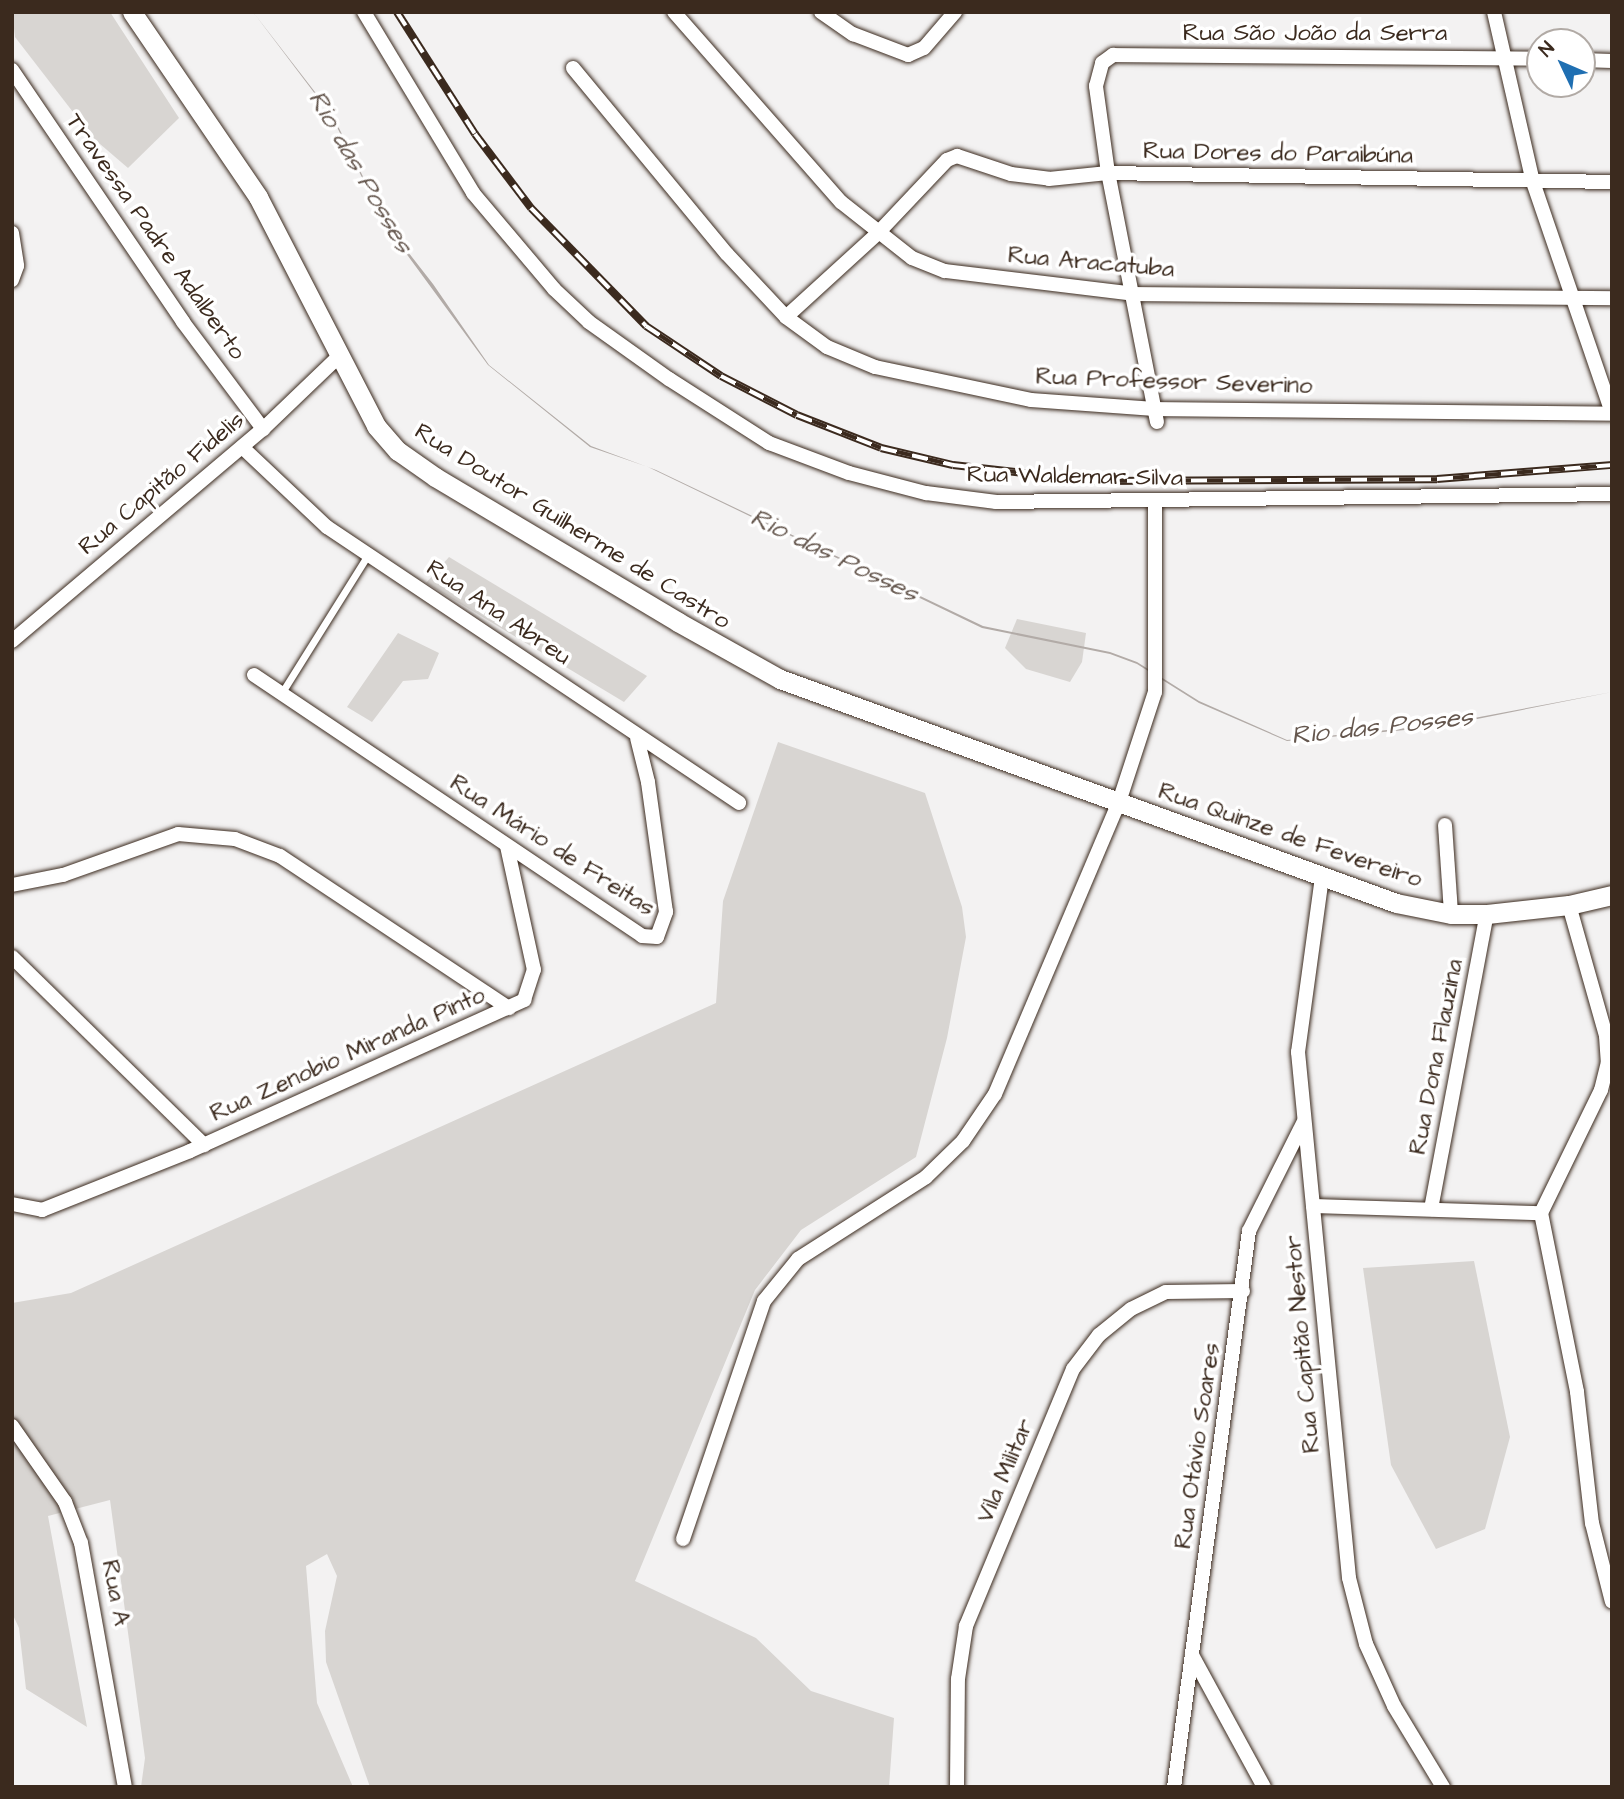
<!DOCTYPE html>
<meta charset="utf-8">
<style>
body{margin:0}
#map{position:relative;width:1624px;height:1799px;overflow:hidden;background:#f3f2f2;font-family:"Architects Daughter",sans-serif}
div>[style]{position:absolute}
.green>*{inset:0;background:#d8d5d2}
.water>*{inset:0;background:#b2aba7}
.roads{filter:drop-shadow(0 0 2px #3b2a1e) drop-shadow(0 0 2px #3b2a1e)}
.lane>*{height:7px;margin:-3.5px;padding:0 3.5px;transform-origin:3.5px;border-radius:3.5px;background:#fff}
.street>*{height:14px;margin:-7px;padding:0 7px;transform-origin:7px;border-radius:7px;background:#fff}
.secondary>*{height:19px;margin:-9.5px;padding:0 9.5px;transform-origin:9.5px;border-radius:9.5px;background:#fff}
.rail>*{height:8px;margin-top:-4px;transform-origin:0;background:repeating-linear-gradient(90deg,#fff 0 16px,#3b2a1e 0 32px);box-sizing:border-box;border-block:2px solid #3b2a1e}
span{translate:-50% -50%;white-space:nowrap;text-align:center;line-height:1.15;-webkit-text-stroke:7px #fff;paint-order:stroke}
.street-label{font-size:24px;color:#3b2a1e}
.water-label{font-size:26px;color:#65574e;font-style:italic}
.frame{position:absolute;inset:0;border:14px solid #3b2a1e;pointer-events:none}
.north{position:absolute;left:1526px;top:28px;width:70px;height:70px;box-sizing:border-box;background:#fff;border:2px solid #b1aaa5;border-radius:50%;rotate:314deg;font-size:19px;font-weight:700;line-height:28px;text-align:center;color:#3b2a1e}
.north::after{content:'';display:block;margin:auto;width:24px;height:32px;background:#1f6fb2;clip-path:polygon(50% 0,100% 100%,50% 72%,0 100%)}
</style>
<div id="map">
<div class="green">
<i style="clip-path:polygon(12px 12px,110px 12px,179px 118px,128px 168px,93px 138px,15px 37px)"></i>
<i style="clip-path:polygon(449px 557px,647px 676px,624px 702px,426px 583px)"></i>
<i style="clip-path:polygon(1017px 619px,1086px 633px,1082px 662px,1070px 682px,1026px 669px,1005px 648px)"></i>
<i style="clip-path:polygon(398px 633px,439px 653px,428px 679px,403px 681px,372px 722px,347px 707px)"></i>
<i style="clip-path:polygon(778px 742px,925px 793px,962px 907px,966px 937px,947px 1038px,916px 1157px,801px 1230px,755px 1290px,635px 1581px,756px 1638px,811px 1691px,894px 1718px,889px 1787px,370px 1787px,326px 1662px,325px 1631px,337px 1576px,327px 1554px,306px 1566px,317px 1703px,353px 1787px,141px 1787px,145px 1758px,110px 1500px,48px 1516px,87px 1727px,26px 1689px,19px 1628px,12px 1613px,12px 1303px,71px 1293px,716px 1003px,723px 901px)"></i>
<i style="clip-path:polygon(1474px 1261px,1510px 1437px,1485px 1529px,1436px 1549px,1391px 1465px,1363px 1268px)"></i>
</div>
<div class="water">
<i style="clip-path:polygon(253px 12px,332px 114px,387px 225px,433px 284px,489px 365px,591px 446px,656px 470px,983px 626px,1110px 652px,1137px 662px,1199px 701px,1287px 740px,1437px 725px,1612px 692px,1437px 727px,1287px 741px,1199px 703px,1137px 664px,1110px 654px,982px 628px,648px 467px,590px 447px,488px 365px,386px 226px,331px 115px)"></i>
</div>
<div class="roads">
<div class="lane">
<i style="left:281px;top:694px;width:164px;rotate:-58deg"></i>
</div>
<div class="street">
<i style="left:364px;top:12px;width:211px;rotate:58.9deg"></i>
<i style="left:473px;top:193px;width:126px;rotate:49.8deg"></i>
<i style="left:554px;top:289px;width:48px;rotate:43.3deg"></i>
<i style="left:589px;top:322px;width:98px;rotate:35.5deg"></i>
<i style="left:669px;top:379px;width:119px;rotate:32.6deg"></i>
<i style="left:769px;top:443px;width:85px;rotate:20.6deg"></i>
<i style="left:849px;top:473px;width:80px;rotate:14.6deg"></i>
<i style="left:926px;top:493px;width:71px;rotate:7.3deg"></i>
<i style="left:996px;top:502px;width:616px;rotate:-0.74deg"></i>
<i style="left:674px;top:12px;width:253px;rotate:48.7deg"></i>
<i style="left:841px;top:202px;width:90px;rotate:38.3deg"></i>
<i style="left:912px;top:258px;width:35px;rotate:22deg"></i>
<i style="left:945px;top:271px;width:191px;rotate:6.9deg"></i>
<i style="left:1135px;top:294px;width:477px;rotate:0.5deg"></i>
<i style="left:821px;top:12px;width:39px;rotate:35deg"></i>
<i style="left:853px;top:34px;width:59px;rotate:20.9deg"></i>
<i style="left:908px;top:55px;width:17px;rotate:-24deg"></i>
<i style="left:924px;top:48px;width:48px;rotate:-49.3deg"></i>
<i style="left:1494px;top:12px;width:174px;rotate:77.1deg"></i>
<i style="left:1533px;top:182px;width:244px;rotate:71.1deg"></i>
<i style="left:1582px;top:60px;width:30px;rotate:2deg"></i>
<i style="left:573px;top:68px;width:241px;rotate:50.4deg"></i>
<i style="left:727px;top:254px;width:86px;rotate:46.9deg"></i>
<i style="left:786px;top:317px;width:51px;rotate:36.2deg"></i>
<i style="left:827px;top:347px;width:52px;rotate:22.6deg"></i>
<i style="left:875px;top:367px;width:159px;rotate:11.9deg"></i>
<i style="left:1031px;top:400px;width:124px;rotate:4.2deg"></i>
<i style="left:1155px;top:409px;width:457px;rotate:0.6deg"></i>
<i style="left:12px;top:70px;width:305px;rotate:55.8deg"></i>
<i style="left:183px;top:322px;width:134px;rotate:53.2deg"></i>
<i style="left:12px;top:233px;width:33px;rotate:81deg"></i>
<i style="left:17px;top:266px;width:15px;rotate:110deg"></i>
<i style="left:786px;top:317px;width:123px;rotate:-42.4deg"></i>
<i style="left:877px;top:234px;width:102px;rotate:-46.6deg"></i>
<i style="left:947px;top:160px;width:11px;rotate:-22deg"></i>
<i style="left:957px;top:156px;width:57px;rotate:18.4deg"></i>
<i style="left:1011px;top:174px;width:38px;rotate:7deg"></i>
<i style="left:1049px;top:179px;width:59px;rotate:-5.8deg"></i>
<i style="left:1108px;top:173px;width:504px;rotate:1.02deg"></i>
<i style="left:1157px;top:422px;width:254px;rotate:-101.1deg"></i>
<i style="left:1108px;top:173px;width:88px;rotate:-97.9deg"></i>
<i style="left:1096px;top:86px;width:24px;rotate:-75deg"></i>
<i style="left:1102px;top:63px;width:14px;rotate:-36deg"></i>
<i style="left:1113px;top:55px;width:427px;rotate:0.5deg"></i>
<i style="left:242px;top:447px;width:117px;rotate:43.3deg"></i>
<i style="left:327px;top:527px;width:496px;rotate:33.8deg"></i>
<i style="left:12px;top:641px;width:329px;rotate:-40.2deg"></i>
<i style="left:263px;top:429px;width:103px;rotate:-43.8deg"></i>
<i style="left:254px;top:675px;width:468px;rotate:33.9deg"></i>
<i style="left:642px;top:936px;width:15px;rotate:4deg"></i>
<i style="left:657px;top:937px;width:27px;rotate:-70deg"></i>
<i style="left:666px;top:912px;width:131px;rotate:-97.9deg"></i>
<i style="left:648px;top:782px;width:45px;rotate:-104deg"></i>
<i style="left:1445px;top:825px;width:89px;rotate:86.1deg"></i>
<i style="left:1322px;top:877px;width:177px;rotate:97.8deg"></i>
<i style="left:1298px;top:1052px;width:528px;rotate:84.46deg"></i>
<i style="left:1349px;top:1578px;width:68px;rotate:75.6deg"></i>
<i style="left:1366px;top:1644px;width:68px;rotate:65.7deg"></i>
<i style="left:1394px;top:1706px;width:95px;rotate:58.8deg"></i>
<i style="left:12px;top:885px;width:52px;rotate:-11.1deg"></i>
<i style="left:63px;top:875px;width:122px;rotate:-19.6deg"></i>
<i style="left:178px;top:834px;width:57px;rotate:5deg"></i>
<i style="left:235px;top:839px;width:48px;rotate:20.7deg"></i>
<i style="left:280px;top:856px;width:275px;rotate:33.6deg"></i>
<i style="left:1569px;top:905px;width:136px;rotate:74.2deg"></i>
<i style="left:1606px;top:1036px;width:26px;rotate:86deg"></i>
<i style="left:1608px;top:1062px;width:29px;rotate:104deg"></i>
<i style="left:1601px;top:1090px;width:137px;rotate:116deg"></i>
<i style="left:1541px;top:1213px;width:183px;rotate:78.6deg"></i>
<i style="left:1577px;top:1392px;width:132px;rotate:83.5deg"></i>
<i style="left:1592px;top:1523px;width:81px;rotate:75.8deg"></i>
<i style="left:12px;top:957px;width:269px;rotate:44.4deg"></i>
<i style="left:12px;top:1204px;width:31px;rotate:11deg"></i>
<i style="left:42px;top:1210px;width:159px;rotate:-21.7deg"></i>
<i style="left:190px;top:1151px;width:367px;rotate:-24.3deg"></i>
<i style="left:524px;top:1000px;width:32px;rotate:-72deg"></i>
<i style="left:534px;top:970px;width:127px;rotate:-102.3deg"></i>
<i style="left:1313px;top:1206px;width:228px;rotate:1.8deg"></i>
<i style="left:1431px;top:1209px;width:300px;rotate:-79.3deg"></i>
<i style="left:12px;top:1426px;width:93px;rotate:55.1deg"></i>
<i style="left:65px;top:1502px;width:44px;rotate:68.7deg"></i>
<i style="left:81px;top:1543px;width:248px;rotate:79.8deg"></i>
<i style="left:683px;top:1539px;width:251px;rotate:-71.2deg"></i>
<i style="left:764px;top:1301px;width:54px;rotate:-51deg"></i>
<i style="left:798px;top:1259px;width:152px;rotate:-32.6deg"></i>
<i style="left:926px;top:1177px;width:52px;rotate:-44.2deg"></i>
<i style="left:963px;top:1141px;width:57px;rotate:-55.8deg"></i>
<i style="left:995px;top:1094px;width:317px;rotate:-67deg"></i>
<i style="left:1119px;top:802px;width:116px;rotate:-71.9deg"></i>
<i style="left:1155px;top:692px;width:189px;rotate:-90deg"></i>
<i style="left:1192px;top:1655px;width:150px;rotate:61.4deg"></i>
<i style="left:957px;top:1787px;width:108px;rotate:-89.5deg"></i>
<i style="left:958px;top:1679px;width:54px;rotate:-81.4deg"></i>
<i style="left:966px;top:1626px;width:278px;rotate:-67.4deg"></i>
<i style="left:1073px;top:1369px;width:43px;rotate:-52.6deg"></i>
<i style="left:1099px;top:1335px;width:41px;rotate:-39.1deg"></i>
<i style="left:1131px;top:1309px;width:39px;rotate:-26deg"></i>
<i style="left:1166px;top:1292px;width:77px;rotate:-0.7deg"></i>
<i style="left:1174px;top:1787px;width:561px;rotate:-82.32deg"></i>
<i style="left:1249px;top:1231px;width:121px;rotate:-63.4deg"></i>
</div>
<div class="secondary">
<i style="left:132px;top:12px;width:224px;rotate:55.7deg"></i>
<i style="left:258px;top:197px;width:258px;rotate:62.7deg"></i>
<i style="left:376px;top:426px;width:33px;rotate:49deg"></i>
<i style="left:398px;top:451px;width:45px;rotate:35.1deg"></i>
<i style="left:435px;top:477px;width:283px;rotate:30.8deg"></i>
<i style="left:678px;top:622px;width:117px;rotate:29.2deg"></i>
<i style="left:780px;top:679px;width:655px;rotate:19.98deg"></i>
<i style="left:1396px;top:903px;width:56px;rotate:11.3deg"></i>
<i style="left:1451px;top:914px;width:36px"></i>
<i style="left:1487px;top:914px;width:82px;rotate:-6.3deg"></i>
<i style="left:1569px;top:905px;width:44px;rotate:-13.1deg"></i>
</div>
</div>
<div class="rail">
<i style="left:397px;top:12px;width:145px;rotate:57.4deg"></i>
<i style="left:475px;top:134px;width:93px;rotate:52.9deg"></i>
<i style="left:531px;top:208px;width:165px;rotate:45.7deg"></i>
<i style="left:646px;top:326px;width:90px;rotate:33.7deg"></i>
<i style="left:721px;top:376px;width:85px;rotate:27.2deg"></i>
<i style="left:797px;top:415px;width:90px;rotate:21.4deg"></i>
<i style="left:881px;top:448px;width:74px;rotate:13.3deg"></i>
<i style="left:953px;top:465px;width:143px;rotate:6.4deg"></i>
<i style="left:1095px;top:481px;width:342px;rotate:-0.3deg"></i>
<i style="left:1437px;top:479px;width:176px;rotate:-4.6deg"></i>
</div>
<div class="street-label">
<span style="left:1315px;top:34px">Rua São João da Serra</span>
<span style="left:1278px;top:154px;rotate:1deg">Rua Dores do Paraibúna</span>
<span style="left:155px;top:237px;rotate:55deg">Travessa Padre Adalberto</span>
<span style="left:1091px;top:263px;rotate:5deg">Rua Aracatuba</span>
<span style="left:1174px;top:382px;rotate:2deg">Rua Professor Severino</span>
<span style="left:1075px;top:477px;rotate:1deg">Rua Waldemar Silva</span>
<span style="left:162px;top:484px;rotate:-40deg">Rua Capitão Fidelis</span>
<span style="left:572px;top:527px;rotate:32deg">Rua Doutor Guilherme de Castro</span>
<span style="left:498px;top:613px;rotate:34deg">Rua Ana Abreu</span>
<span style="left:1290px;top:836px;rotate:19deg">Rua Quinze de Fevereiro</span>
<span style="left:552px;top:846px;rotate:33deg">Rua Mário de Freitas</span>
<span style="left:348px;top:1055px;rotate:-24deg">Rua Zenobio Miranda Pinto</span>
<span style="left:1437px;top:1057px;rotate:-79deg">Rua Dona Flauzina</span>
<span style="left:1303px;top:1344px;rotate:-95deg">Rua Capitão Nestor</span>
<span style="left:1198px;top:1446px;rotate:-82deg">Rua Otávio Soares</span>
<span style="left:1006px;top:1471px;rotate:-67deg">Vila Militar</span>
<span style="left:115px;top:1593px;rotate:79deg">Rua A</span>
</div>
<div class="water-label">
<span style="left:360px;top:172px;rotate:60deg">Rio das Posses</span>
<span style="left:834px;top:556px;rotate:26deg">Rio das Posses</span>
<span style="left:1382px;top:727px;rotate:-6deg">Rio das Posses</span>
</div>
<div class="frame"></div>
<div class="north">N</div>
</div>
